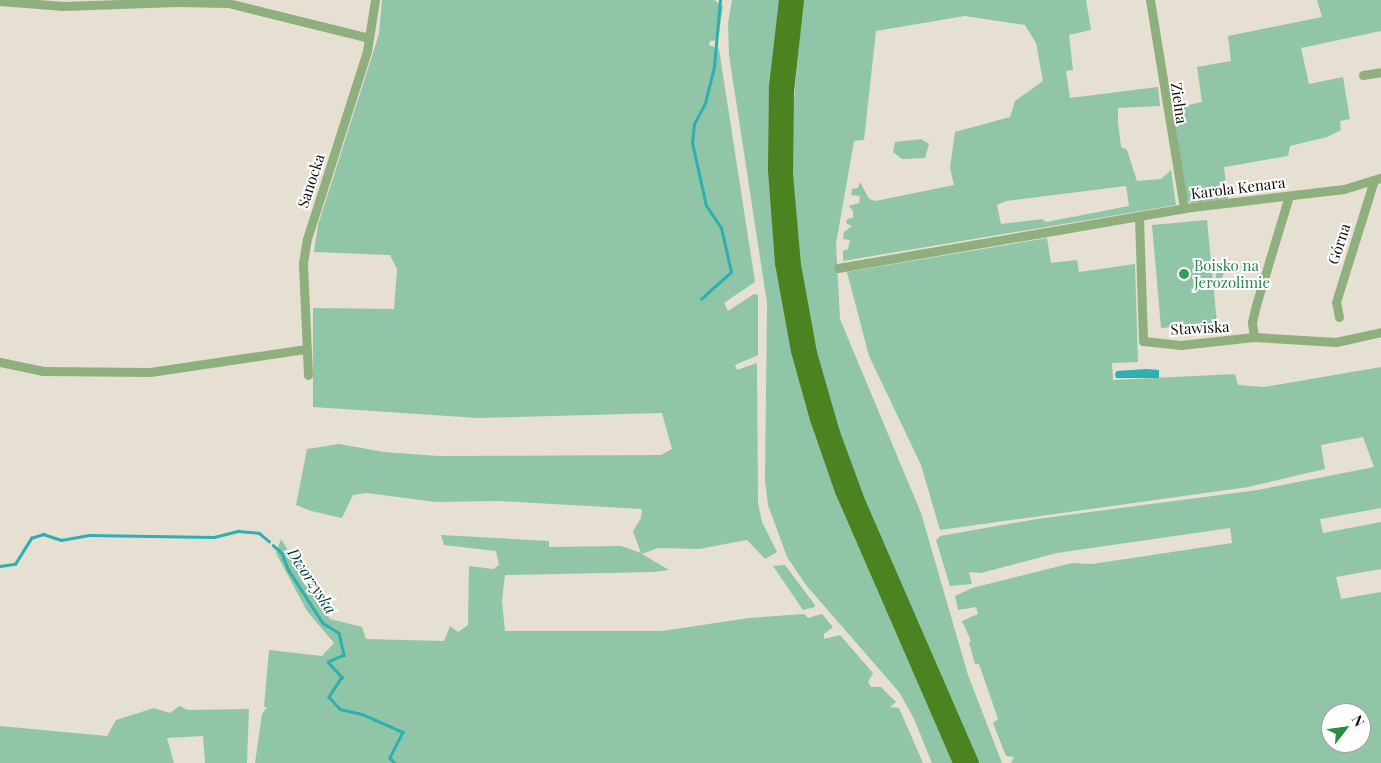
<!DOCTYPE html>
<meta charset="utf-8">
<style>
body{margin:0}
#map{position:relative;width:1381px;height:763px;overflow:hidden;background:#e5e0d2;font-family:"Playfair Display",serif}
div>[style]{position:absolute}
.green>*{inset:0;background:#90c5a7}
.water>*{inset:0;background:#2db0b1}
.stream>*{height:2.5px;margin:-1.25px;padding:0 1.25px;transform-origin:1.25px;border-radius:1.25px;background:#2db0b1}
.street>*{height:9px;margin:-4.5px;padding:0 4.5px;transform-origin:4.5px;border-radius:4.5px;background:#90af7f}
.primary>*{height:14px;margin:-7px;padding:0 7px;transform-origin:7px;border-radius:7px;background:#4a8320}
.dots>*{width:14px;height:14px;translate:-50% -50%;box-sizing:border-box;border:2px solid #fff;border-radius:50%}
span{translate:-50% -50%;white-space:nowrap;text-align:center;line-height:1.15;-webkit-text-stroke:4px #fff;paint-order:stroke}
.street-label{font-size:15px;color:#100f0a}
.leisure-label{font-size:15px;color:#27864d}
.left{translate:0 -50%;text-align:left}
.water-label{font-size:16px;color:#023d3e;font-style:italic}
.north{position:absolute;left:1321px;top:703px;width:50px;height:50px;box-sizing:border-box;background:#fff;border:1px solid #9f9f9d;border-radius:50%;rotate:60deg;font-size:14px;font-weight:700;line-height:20px;text-align:center;color:#100f0a}
.north::after{content:'';display:block;margin:auto;width:18px;height:22px;background:#2c8c3f;clip-path:polygon(50% 0,100% 100%,50% 72%,0 100%)}
</style>
<div id="map">
<div class="green">
<i style="clip-path:polygon(382px 0,714px 0,723px 6px,718px 40px,710px 41px,709px 45px,719px 49px,755px 282px,724px 303px,728px 311px,754px 294px,758px 295px,758px 355px,735px 365px,737px 370px,757px 363px,758px 503px,762px 522px,777px 552px,765px 559px,747px 540px,699px 549px,658px 548px,642px 554px,669px 570px,654px 572px,505px 575px,502px 601px,505px 631px,662px 631px,749px 618px,804px 614px,808px 618px,822px 614px,833px 627px,824px 634px,824px 639px,840px 635px,873px 673px,868px 682px,871px 687px,881px 687px,896px 702px,890px 707px,899px 708px,923px 763px,255px 763px,262px 714px,267px 707px,264px 707px,269px 650px,322px 656px,334px 643px,307px 611px,276px 553px,281px 539px,330px 619px,362px 627px,366px 639px,444px 641px,450px 626px,458px 632px,468px 625px,469px 566px,493px 569px,499px 565px,496px 551px,444px 545px,441px 535px,549px 541px,549px 547px,621px 546px,641px 553px,633px 531px,641px 518px,642px 509px,497px 501px,436px 502px,367px 493px,353px 495px,342px 518px,311px 511px,296px 505px,307px 449px,339px 444px,384px 452px,438px 456px,661px 455px,672px 449px,662px 413px,478px 418px,313px 407px,313px 308px,394px 309px,397px 269px,390px 255px,314px 252px,318px 225px,379px 34px)"></i>
<i style="clip-path:polygon(732px 0,781px 0,778px 273px,955px 763px,932px 763px,914px 719px,899px 692px,806px 585px,787px 557px,768px 505px,765px 480px,767px 303px,729px 55px,728px 23px)"></i>
<i style="clip-path:polygon(evenodd,803px 0,1086px 0,1091px 30px,1069px 35px,1073px 70px,1066px 71px,1070px 98px,1158px 87px,1160px 106px,1118px 108px,1118px 122px,1121px 147px,1127px 150px,1137px 181px,1161px 179px,1171px 170px,1176px 205px,843px 261px,843px 251px,848px 249px,850px 240px,843px 239px,844px 232px,852px 226px,846px 223px,847px 219px,853px 218px,853px 211px,849px 206px,859px 203px,860px 196px,851px 195px,852px 189px,858px 188px,860px 182px,869px 199px,875px 201px,954px 185px,950px 168px,955px 132px,1010px 117px,1015px 101px,1043px 81px,1036px 43px,1025px 25px,965px 16px,876px 31px,864px 140px,854px 141px,836px 244px,840px 319px,921px 513px,968px 675px,1002px 763px,977px 763px,891px 568px,838px 431px,818px 364px,803px 296px,793px 213px,791px 133px,803px 0,1126px 186px,1129px 206px,1046px 222px,1042px 219px,1001px 224px,997px 205px,1006px 201px,1126px 186px)"></i>
<i style="clip-path:polygon(1317px 0,1381px 0,1381px 31px,1301px 48px,1309px 84px,1343px 77px,1350px 119px,1340px 121px,1341px 130px,1327px 137px,1290px 146px,1288px 156px,1224px 167px,1228px 199px,1191px 203px,1186px 199px,1172px 102px,1179px 107px,1202px 102px,1197px 67px,1231px 61px,1228px 36px,1322px 17px)"></i>
<i style="clip-path:polygon(921px 139px,929px 144px,925px 158px,902px 159px,893px 152px,895px 142px)"></i>
<i style="clip-path:polygon(1207px 220px,1217px 323px,1161px 328px,1152px 225px)"></i>
<i style="clip-path:polygon(evenodd,1047px 238px,1051px 263px,1077px 260px,1079px 272px,1135px 264px,1138px 362px,1112px 363px,1113px 380px,1235px 374px,1238px 385px,1264px 387px,1381px 367px,1381px 508px,1320px 519px,1323px 533px,1381px 522px,1381px 569px,1336px 577px,1341px 599px,1381px 592px,1381px 763px,1011px 763px,1014px 757px,1006px 756px,993px 723px,998px 719px,979px 664px,975px 664px,969px 643px,971px 641px,962px 621px,978px 614px,976px 607px,958px 610px,955px 596px,972px 588px,1072px 563px,1092px 564px,1232px 543px,1230px 528px,1057px 553px,981px 573px,969px 572px,972px 584px,950px 586px,936px 540px,940px 536px,1037px 519px,1258px 490px,1374px 467px,1363px 437px,1321px 445px,1325px 469px,1248px 487px,940px 530px,921px 465px,869px 356px,847px 272px,1047px 238px,1331px 713px,1361px 713px,1361px 743px,1331px 743px,1331px 713px)"></i>
<i style="clip-path:polygon(1219px 264px,1226px 266px,1221px 281px,1215px 279px)"></i>
<i style="clip-path:polygon(785px 565px,815px 605px,815px 607px,803px 610px,773px 566px)"></i>
<i style="clip-path:polygon(179px 706px,188px 710px,249px 709px,247px 763px,205px 763px,203px 736px,167px 738px,174px 763px,0 763px,0 726px,107px 736px,116px 720px,154px 708px,170px 713px)"></i>
</div>
<div class="water">
<i style="clip-path:polygon(1146px 369px,1159px 370px,1159px 378px,1116px 378px,1115px 374px,1117px 371px)"></i>
</div>
<div class="stream">
<i style="left:701px;top:299px;width:40px;rotate:-42deg"></i>
<i style="left:731px;top:272px;width:45px;rotate:-102.8deg"></i>
<i style="left:721px;top:228px;width:27px;rotate:-124deg"></i>
<i style="left:706px;top:206px;width:65px;rotate:-102.5deg"></i>
<i style="left:692px;top:143px;width:19px;rotate:-84deg"></i>
<i style="left:694px;top:124px;width:24px;rotate:-62deg"></i>
<i style="left:705px;top:103px;width:38px;rotate:-76deg"></i>
<i style="left:714px;top:66px;width:66px;rotate:-84.8deg"></i>
<i style="left:273px;top:545px;width:12px;rotate:42deg"></i>
<i style="left:282px;top:553px;width:17px;rotate:69deg"></i>
<i style="left:288px;top:569px;width:64px;rotate:57.1deg"></i>
<i style="left:323px;top:623px;width:19px;rotate:32deg"></i>
<i style="left:339px;top:633px;width:23px;rotate:77deg"></i>
<i style="left:344px;top:655px;width:17px;rotate:156deg"></i>
<i style="left:328px;top:662px;width:21px;rotate:47deg"></i>
<i style="left:342px;top:677px;width:24px;rotate:123deg"></i>
<i style="left:329px;top:697px;width:16px;rotate:47deg"></i>
<i style="left:340px;top:709px;width:23px;rotate:13deg"></i>
<i style="left:362px;top:714px;width:45px;rotate:23.7deg"></i>
<i style="left:403px;top:732px;width:29px;rotate:117deg"></i>
<i style="left:390px;top:758px;width:7px;rotate:45deg"></i>
<i style="left:0;top:566px;width:15px;rotate:-8deg"></i>
<i style="left:15px;top:564px;width:31px;rotate:-58deg"></i>
<i style="left:31px;top:538px;width:13px;rotate:-18deg"></i>
<i style="left:43px;top:534px;width:19px;rotate:18deg"></i>
<i style="left:61px;top:540px;width:27px;rotate:-10deg"></i>
<i style="left:88px;top:535px;width:126px;rotate:0.9deg"></i>
<i style="left:214px;top:537px;width:25px;rotate:-14deg"></i>
<i style="left:238px;top:531px;width:21px;rotate:5deg"></i>
<i style="left:259px;top:533px;width:13px;rotate:39deg"></i>
</div>
<div class="street">
<i style="left:1150px;top:0;width:211px;rotate:80.7deg"></i>
<i style="left:0;top:1px;width:63px;rotate:4.5deg"></i>
<i style="left:63px;top:6px;width:114px;rotate:-2deg"></i>
<i style="left:177px;top:2px;width:51px;rotate:1.1deg"></i>
<i style="left:228px;top:3px;width:145px;rotate:13.9deg"></i>
<i style="left:1363px;top:75px;width:18px;rotate:-9deg"></i>
<i style="left:1139px;top:218px;width:123px;rotate:88.1deg"></i>
<i style="left:1143px;top:341px;width:38px;rotate:6deg"></i>
<i style="left:1181px;top:345px;width:73px;rotate:-6.3deg"></i>
<i style="left:1254px;top:337px;width:82px;rotate:3.5deg"></i>
<i style="left:1336px;top:342px;width:46px;rotate:-12.5deg"></i>
<i style="left:838px;top:268px;width:351px;rotate:-9.8deg"></i>
<i style="left:1184px;top:208px;width:161px;rotate:-6.8deg"></i>
<i style="left:1344px;top:189px;width:39px;rotate:-17deg"></i>
<i style="left:1339px;top:317px;width:15px;rotate:-101deg"></i>
<i style="left:1336px;top:302px;width:128px;rotate:-72.7deg"></i>
<i style="left:1254px;top:337px;width:15px;rotate:-98deg"></i>
<i style="left:1252px;top:322px;width:17px;rotate:-77deg"></i>
<i style="left:1256px;top:305px;width:114px;rotate:-73.2deg"></i>
<i style="left:0;top:362px;width:44px;rotate:11.8deg"></i>
<i style="left:43px;top:371px;width:107px;rotate:0.5deg"></i>
<i style="left:150px;top:372px;width:158px;rotate:-8.4deg"></i>
<i style="left:308px;top:375px;width:112px;rotate:-92.6deg"></i>
<i style="left:303px;top:263px;width:24px;rotate:-81deg"></i>
<i style="left:307px;top:239px;width:197px;rotate:-72.3deg"></i>
<i style="left:367px;top:51px;width:52px;rotate:-81.1deg"></i>
</div>
<div class="primary">
<i style="left:786px;top:0;width:88px;rotate:96.6deg"></i>
<i style="left:776px;top:87px;width:83px;rotate:90.7deg"></i>
<i style="left:775px;top:170px;width:93px;rotate:85.7deg"></i>
<i style="left:782px;top:263px;width:89px;rotate:79.7deg"></i>
<i style="left:798px;top:351px;width:71px;rotate:74.4deg"></i>
<i style="left:817px;top:419px;width:76px;rotate:70.9deg"></i>
<i style="left:842px;top:491px;width:296px;rotate:66.5deg"></i>
<i style="left:797px;top:0;width:93px;rotate:96.2deg"></i>
<i style="left:787px;top:92px;width:82px;rotate:90.7deg"></i>
<i style="left:786px;top:174px;width:91px;rotate:85deg"></i>
<i style="left:794px;top:265px;width:89px;rotate:79.7deg"></i>
<i style="left:810px;top:353px;width:83px;rotate:74deg"></i>
<i style="left:833px;top:433px;width:72px;rotate:69.8deg"></i>
<i style="left:858px;top:501px;width:286px;rotate:66.5deg"></i>
</div>
<div class="dots">
<i style="left:1184px;top:274px;background:#2e9e5b"></i>
</div>
<div class="street-label">
<span style="left:1179px;top:103px;rotate:82deg">Zielna</span>
<span style="left:311px;top:181px;rotate:-72deg">Sanocka</span>
<span style="left:1238px;top:188px;rotate:-7deg">Karola Kenara</span>
<span style="left:1339px;top:244px;rotate:-72deg">Górna</span>
<span style="left:1200px;top:328px;rotate:-3deg">Stawiska</span>
</div>
<div class="leisure-label">
<span class="left" style="left:1194px;top:274px">Boisko na<br>Jerozolimie</span>
</div>
<div class="water-label">
<span style="left:312px;top:581px;rotate:57deg">Dworzyska</span>
</div>
<div class="north">N</div>
</div>
